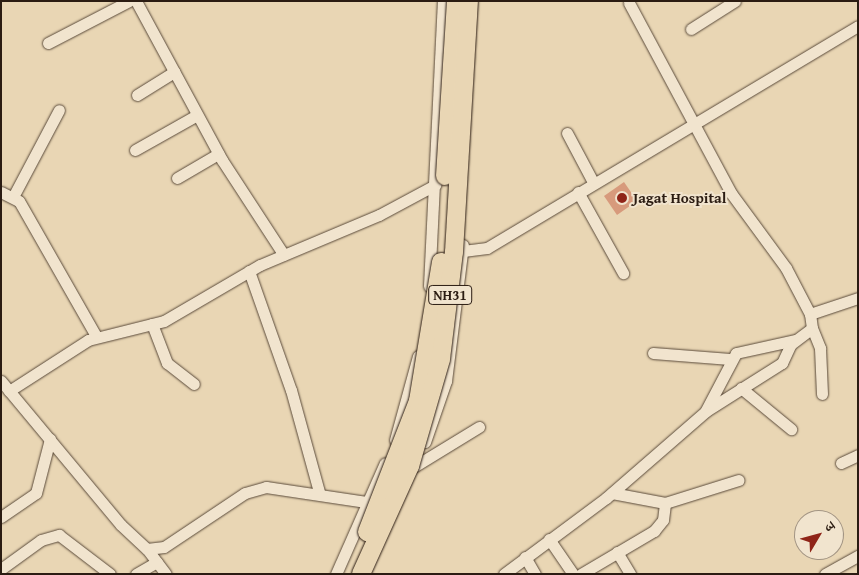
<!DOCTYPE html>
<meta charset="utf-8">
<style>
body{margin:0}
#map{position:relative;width:859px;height:575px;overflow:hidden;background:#e9d6b4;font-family:"Gentium Book Plus","Noto Serif Devanagari",serif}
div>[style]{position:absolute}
.building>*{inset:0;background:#d79a7c}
.roads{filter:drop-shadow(0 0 1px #5a4a3a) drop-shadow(0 0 1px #5a4a3a)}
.minor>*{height:11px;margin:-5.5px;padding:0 5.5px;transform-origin:5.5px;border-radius:5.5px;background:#f1e4ce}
.bridges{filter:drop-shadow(0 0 1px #2b1c12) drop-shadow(0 0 1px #2b1c12)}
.highway-bridge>*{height:18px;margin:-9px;padding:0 9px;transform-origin:9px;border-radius:9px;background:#e9d6b4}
.dots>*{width:14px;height:14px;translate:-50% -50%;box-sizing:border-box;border:2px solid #f1e4ce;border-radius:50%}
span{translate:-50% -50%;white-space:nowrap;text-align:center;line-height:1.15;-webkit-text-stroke:4px #f1e4ce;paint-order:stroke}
.shield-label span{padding:1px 4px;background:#f1e4ce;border:1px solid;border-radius:4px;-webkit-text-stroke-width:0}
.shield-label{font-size:14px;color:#2b1c12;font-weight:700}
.poi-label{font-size:15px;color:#2b1c12;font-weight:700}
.left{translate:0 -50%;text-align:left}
.frame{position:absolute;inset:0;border:2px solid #2b1c12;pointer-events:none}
.north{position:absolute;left:794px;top:510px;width:50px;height:50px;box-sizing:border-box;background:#f1e4ce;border:1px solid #a29483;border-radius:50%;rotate:53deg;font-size:14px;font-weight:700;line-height:20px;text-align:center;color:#2b1c12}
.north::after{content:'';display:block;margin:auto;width:18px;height:22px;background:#8f2418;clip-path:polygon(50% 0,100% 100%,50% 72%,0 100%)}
</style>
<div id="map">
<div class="building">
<i style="clip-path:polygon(624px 182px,637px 201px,617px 215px,604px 196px)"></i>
</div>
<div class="roads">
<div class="minor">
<i style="left:136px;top:1px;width:181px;rotate:61.6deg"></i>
<i style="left:222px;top:160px;width:113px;rotate:56.9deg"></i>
<i style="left:691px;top:29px;width:52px;rotate:-32.5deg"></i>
<i style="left:48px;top:43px;width:91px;rotate:-27.4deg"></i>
<i style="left:137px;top:95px;width:44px;rotate:-31.9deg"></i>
<i style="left:567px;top:133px;width:55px;rotate:62deg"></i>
<i style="left:135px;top:150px;width:71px;rotate:-29.4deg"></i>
<i style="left:177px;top:178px;width:48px;rotate:-30.3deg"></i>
<i style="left:1px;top:192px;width:20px;rotate:27deg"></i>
<i style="left:19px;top:201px;width:155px;rotate:60.3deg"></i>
<i style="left:578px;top:192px;width:93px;rotate:60.9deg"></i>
<i style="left:14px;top:195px;width:96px;rotate:-62.1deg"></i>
<i style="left:463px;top:251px;width:24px;rotate:-7deg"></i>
<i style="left:487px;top:248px;width:432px;rotate:-30.9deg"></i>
<i style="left:249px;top:271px;width:126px;rotate:70.6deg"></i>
<i style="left:291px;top:390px;width:106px;rotate:74.6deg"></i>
<i style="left:429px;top:286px;width:285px;rotate:-87.2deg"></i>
<i style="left:810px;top:314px;width:51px;rotate:-18.4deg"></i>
<i style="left:152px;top:324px;width:42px;rotate:69deg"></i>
<i style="left:167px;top:363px;width:34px;rotate:38deg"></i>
<i style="left:812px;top:328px;width:22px;rotate:68deg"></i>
<i style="left:820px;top:348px;width:46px;rotate:87.5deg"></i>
<i style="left:653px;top:353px;width:77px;rotate:4.5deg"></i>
<i style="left:1px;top:381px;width:187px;rotate:50.2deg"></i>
<i style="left:121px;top:525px;width:35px;rotate:43deg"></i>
<i style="left:147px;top:549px;width:17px;rotate:-7deg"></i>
<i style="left:164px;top:547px;width:97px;rotate:-33.7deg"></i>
<i style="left:245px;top:493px;width:22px;rotate:-16deg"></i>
<i style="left:266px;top:487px;width:108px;rotate:8.5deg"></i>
<i style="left:741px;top:388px;width:65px;rotate:39.4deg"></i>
<i style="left:9px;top:391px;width:94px;rotate:-32.8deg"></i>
<i style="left:88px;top:340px;width:78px;rotate:-14deg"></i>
<i style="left:164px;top:321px;width:111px;rotate:-30.3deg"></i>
<i style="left:260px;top:265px;width:129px;rotate:-22.8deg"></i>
<i style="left:379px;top:215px;width:64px;rotate:-28.2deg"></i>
<i style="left:706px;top:410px;width:64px;rotate:-62.2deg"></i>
<i style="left:736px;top:353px;width:60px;rotate:-12.4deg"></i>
<i style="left:395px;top:440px;width:87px;rotate:-74.7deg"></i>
<i style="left:425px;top:442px;width:65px;rotate:-71deg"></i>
<i style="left:446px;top:381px;width:137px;rotate:-82.9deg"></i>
<i style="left:841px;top:463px;width:19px;rotate:-25deg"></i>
<i style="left:415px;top:466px;width:75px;rotate:-31.4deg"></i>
<i style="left:612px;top:493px;width:54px;rotate:10.7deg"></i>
<i style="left:665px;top:503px;width:77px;rotate:-17.3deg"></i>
<i style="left:1px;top:517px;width:42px;rotate:-34.4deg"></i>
<i style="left:36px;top:493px;width:56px;rotate:-75.5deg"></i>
<i style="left:549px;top:539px;width:42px;rotate:55.6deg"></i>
<i style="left:147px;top:549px;width:31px;rotate:53deg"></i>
<i style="left:617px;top:552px;width:26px;rotate:59deg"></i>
<i style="left:525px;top:557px;width:20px;rotate:60deg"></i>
<i style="left:1px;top:569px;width:49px;rotate:-35.9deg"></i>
<i style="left:41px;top:540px;width:19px;rotate:-16deg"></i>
<i style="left:59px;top:535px;width:64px;rotate:37.4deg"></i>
<i style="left:136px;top:574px;width:24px;rotate:-30deg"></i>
<i style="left:336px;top:574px;width:121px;rotate:-66.2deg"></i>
<i style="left:504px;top:574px;width:127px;rotate:-36.7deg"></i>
<i style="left:606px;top:498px;width:133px;rotate:-41deg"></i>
<i style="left:706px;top:411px;width:90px;rotate:-32.3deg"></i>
<i style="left:782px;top:363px;width:21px;rotate:-65deg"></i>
<i style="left:791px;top:344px;width:26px;rotate:-37deg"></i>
<i style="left:812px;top:328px;width:14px;rotate:-98deg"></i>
<i style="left:810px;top:314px;width:52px;rotate:-117.6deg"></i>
<i style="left:786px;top:268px;width:93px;rotate:-126.3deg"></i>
<i style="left:731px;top:193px;width:216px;rotate:-118.2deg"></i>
<i style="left:581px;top:574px;width:85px;rotate:-30.5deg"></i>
<i style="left:654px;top:531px;width:14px;rotate:-51deg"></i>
<i style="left:663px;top:520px;width:17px;rotate:-83deg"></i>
<i style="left:825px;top:574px;width:38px;rotate:-29deg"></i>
</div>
</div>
<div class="bridges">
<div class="highway-bridge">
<i style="left:445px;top:176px;width:175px;rotate:-86.4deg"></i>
<i style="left:367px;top:532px;width:141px;rotate:-68.7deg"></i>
<i style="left:418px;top:401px;width:141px;rotate:-80.6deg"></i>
<i style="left:361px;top:574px;width:119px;rotate:-65.6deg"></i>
<i style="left:410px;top:466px;width:111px;rotate:-73.8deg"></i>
<i style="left:441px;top:359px;width:108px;rotate:-83.1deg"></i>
<i style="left:454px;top:252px;width:251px;rotate:-86.6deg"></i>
</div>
</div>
<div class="dots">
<i style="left:622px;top:198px;background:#8f2418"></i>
</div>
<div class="shield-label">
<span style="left:450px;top:295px">NH31</span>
</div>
<div class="poi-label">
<span class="left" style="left:633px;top:198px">Jagat Hospital</span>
</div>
<div class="frame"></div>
<div class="north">उ</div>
</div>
